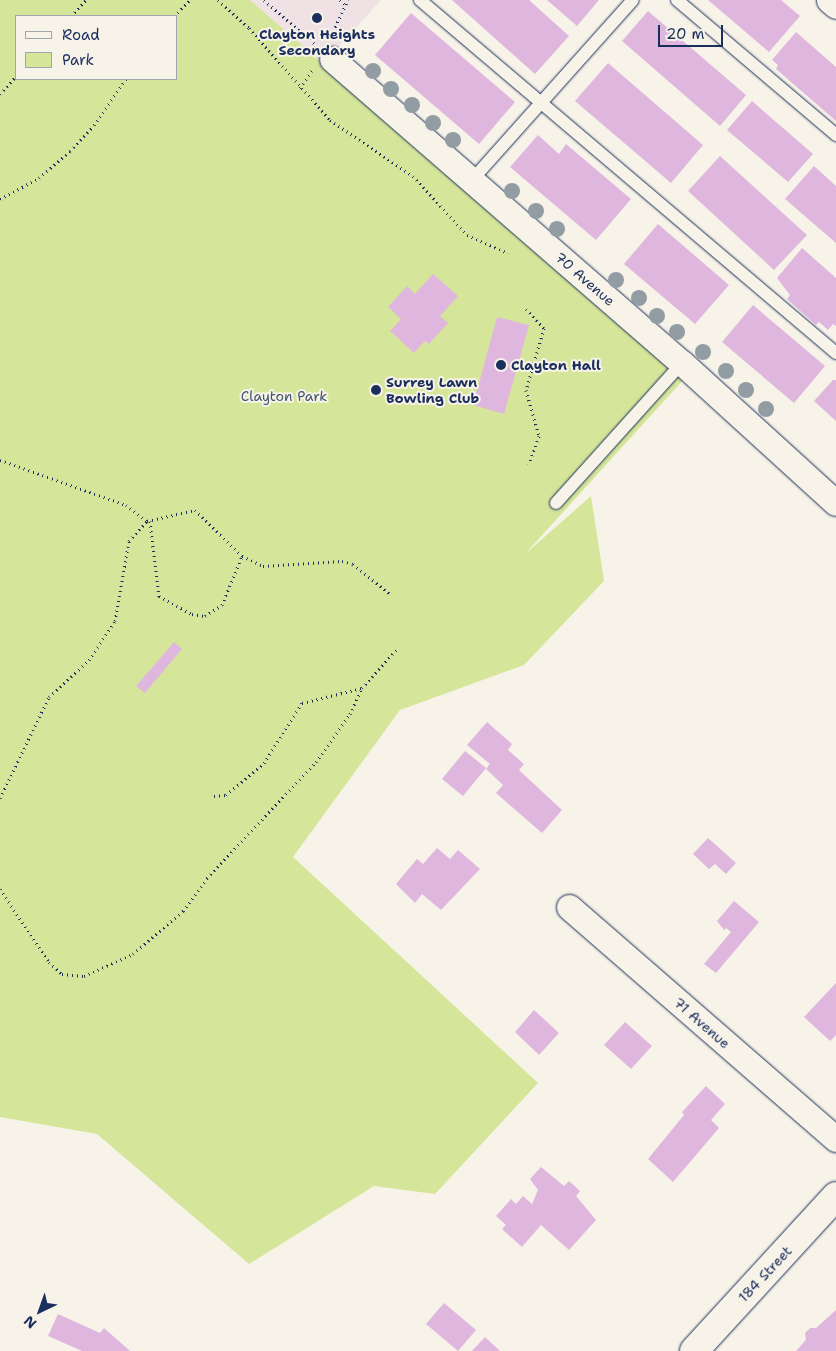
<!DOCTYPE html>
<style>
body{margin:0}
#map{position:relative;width:836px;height:1351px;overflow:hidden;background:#f7f3e8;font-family:"Shantell Sans",sans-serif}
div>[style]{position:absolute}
.built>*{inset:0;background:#f0e1e5}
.green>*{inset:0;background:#d5e69a}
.building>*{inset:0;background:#dfb7de}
.path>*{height:3px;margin-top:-1.5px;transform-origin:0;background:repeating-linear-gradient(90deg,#1b2f5e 0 1px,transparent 0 5px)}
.roads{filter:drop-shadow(0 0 1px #1b2f5e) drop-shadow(0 0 1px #1b2f5e)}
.service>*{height:12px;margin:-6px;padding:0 6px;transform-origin:6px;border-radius:6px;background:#f7f3e8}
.minor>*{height:25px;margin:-12.5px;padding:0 12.5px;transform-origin:12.5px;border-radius:12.5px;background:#f7f3e8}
.secondary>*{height:28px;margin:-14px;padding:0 14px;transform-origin:14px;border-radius:14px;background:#f7f3e8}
.trees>*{width:16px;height:16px;margin:-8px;border-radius:50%;background:#929ca3}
.dots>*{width:14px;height:14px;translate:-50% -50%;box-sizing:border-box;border:2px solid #f7f3e8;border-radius:50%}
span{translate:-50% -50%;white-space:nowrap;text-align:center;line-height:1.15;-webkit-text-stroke:4px #f7f3e8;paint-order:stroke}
.poi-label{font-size:14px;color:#1b2f5e;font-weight:700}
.left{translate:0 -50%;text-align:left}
.street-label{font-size:14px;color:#1b2f5e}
.park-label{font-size:14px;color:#40546a}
.legend{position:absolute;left:15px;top:15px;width:162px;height:65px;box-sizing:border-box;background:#f7f3e8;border:1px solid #9fa5b1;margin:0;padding:6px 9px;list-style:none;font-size:15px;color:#1b2f5e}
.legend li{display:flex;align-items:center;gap:10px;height:25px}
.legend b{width:25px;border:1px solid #9fa5b1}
.north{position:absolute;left:15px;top:1286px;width:50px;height:50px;-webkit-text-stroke:4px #f7f3e8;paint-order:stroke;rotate:222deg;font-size:14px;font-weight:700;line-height:20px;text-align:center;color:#1b2f5e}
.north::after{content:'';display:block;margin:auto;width:18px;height:22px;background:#1b2f5e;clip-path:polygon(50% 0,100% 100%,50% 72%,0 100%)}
.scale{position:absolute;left:658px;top:25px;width:65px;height:22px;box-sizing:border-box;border:2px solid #1b2f5e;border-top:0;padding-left:6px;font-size:15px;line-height:18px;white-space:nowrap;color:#1b2f5e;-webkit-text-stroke:4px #f7f3e8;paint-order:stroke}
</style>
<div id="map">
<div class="built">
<i style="clip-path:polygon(250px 0,381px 0,323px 64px)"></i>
</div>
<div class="green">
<i style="clip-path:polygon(evenodd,0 0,250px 0,684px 379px,525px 554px,591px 496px,604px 581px,524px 665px,400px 710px,293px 857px,538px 1083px,435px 1194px,374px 1186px,249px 1264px,97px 1134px,0 1117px,0 0,16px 16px,176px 16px,176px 79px,16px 79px,16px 16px)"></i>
</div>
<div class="building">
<i style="clip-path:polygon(452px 0,529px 0,569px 36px,535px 74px)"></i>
<i style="clip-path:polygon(547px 0,599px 0,577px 26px)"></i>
<i style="clip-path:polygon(708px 0,781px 0,800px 16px,769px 52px)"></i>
<i style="clip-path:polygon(648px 11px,746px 95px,720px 126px,622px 41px)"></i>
<i style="clip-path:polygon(411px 13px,515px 102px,479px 144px,375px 55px)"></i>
<i style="clip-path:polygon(796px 32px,836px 67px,836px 121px,776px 69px,778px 65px,772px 60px)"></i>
<i style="clip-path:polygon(608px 63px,703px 145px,671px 183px,575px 101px)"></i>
<i style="clip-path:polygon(752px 101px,813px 154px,788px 182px,727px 130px)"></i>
<i style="clip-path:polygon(538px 135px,559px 154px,566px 144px,631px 199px,596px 240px,510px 167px)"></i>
<i style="clip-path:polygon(720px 156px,807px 235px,774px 270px,688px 191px)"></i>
<i style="clip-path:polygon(814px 166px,836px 186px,836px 243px,785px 199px)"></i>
<i style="clip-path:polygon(658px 224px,729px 285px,695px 324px,624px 264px)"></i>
<i style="clip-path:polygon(802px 248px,836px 278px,836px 326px,833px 324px,828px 330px,819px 322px,816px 325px,787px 299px,790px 295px,777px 278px)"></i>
<i style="clip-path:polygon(433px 274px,458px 296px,440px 316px,448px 323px,429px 344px,425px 341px,414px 353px,390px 331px,401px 319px,388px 307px,407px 286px,415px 294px)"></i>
<i style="clip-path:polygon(753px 305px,825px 366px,794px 403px,722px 342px)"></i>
<i style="clip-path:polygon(497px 317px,529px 325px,504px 414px,473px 405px)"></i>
<i style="clip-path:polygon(833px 380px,836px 380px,836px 421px,814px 401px)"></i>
<i style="clip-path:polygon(174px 642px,182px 649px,145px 693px,136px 686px)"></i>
<i style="clip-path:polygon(487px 722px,512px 744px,508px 750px,524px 764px,519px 770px,562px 810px,542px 833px,496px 793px,503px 785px,486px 769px,490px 764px,467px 745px)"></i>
<i style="clip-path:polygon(465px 751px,486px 768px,463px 796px,442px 779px)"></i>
<i style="clip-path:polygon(708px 838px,736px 863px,726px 874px,715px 864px,709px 869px,693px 854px)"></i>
<i style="clip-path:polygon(437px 848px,450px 859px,458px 850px,480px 869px,441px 910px,422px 894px,415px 903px,396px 884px,417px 859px,423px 864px)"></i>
<i style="clip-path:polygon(734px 901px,759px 922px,716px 973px,704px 964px,731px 932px,726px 928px,724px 930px,717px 921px)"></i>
<i style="clip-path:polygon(836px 983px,836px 1035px,830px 1041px,804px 1017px)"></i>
<i style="clip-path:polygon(534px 1010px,559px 1033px,539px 1055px,515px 1032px)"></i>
<i style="clip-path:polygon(625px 1022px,652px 1046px,631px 1069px,604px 1045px)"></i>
<i style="clip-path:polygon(706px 1086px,725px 1104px,711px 1120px,719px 1128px,673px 1182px,648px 1159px,684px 1115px,682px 1112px)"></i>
<i style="clip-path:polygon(541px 1167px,564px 1186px,569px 1181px,580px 1191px,576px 1196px,596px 1220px,569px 1250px,541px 1225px,522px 1247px,502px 1229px,506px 1225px,496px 1216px,511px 1199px,516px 1204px,523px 1196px,532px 1204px,538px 1190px,530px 1179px)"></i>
<i style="clip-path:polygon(444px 1303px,476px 1330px,458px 1351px,426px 1324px)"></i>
<i style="clip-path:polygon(836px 1310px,836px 1351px,796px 1351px,806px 1340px,805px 1333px,810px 1328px,816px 1328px)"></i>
<i style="clip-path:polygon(58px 1314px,100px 1333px,104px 1328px,130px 1351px,82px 1351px,48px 1336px)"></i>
<i style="clip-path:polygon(485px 1337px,500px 1351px,472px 1351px)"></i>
</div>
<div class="path">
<i style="left:218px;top:0;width:42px;rotate:42.1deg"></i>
<i style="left:249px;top:28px;width:123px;rotate:48.6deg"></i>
<i style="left:330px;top:120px;width:100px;rotate:34deg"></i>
<i style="left:413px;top:176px;width:80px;rotate:47.5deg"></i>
<i style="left:467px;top:235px;width:45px;rotate:23.7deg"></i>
<i style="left:264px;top:0;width:69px;rotate:40.9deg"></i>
<i style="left:340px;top:0;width:7px;rotate:45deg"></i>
<i style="left:71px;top:16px;width:22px;rotate:-47deg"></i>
<i style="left:174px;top:16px;width:23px;rotate:-45deg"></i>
<i style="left:331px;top:36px;width:40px;rotate:-65deg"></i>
<i style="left:300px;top:88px;width:22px;rotate:-56deg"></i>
<i style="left:0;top:94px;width:24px;rotate:-48deg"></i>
<i style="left:0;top:199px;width:44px;rotate:-28.3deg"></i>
<i style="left:39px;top:178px;width:41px;rotate:-41.1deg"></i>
<i style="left:70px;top:151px;width:35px;rotate:-47deg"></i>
<i style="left:94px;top:125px;width:56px;rotate:-55.2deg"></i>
<i style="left:526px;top:309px;width:26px;rotate:47deg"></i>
<i style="left:544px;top:328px;width:65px;rotate:106.2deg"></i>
<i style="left:526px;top:390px;width:48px;rotate:74.2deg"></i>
<i style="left:539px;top:436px;width:30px;rotate:110deg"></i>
<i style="left:0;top:460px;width:134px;rotate:19.7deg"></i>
<i style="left:126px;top:505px;width:26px;rotate:37deg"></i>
<i style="left:147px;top:521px;width:49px;rotate:-12.9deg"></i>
<i style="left:195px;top:510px;width:66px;rotate:44.4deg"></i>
<i style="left:242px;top:556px;width:23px;rotate:25deg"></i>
<i style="left:263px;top:566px;width:79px;rotate:-3.6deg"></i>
<i style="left:342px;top:561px;width:11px;rotate:15deg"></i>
<i style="left:353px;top:564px;width:48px;rotate:39deg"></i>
<i style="left:150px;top:521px;width:76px;rotate:83.2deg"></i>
<i style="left:159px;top:596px;width:38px;rotate:29deg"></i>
<i style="left:192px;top:614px;width:13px;rotate:9deg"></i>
<i style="left:205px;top:616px;width:20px;rotate:-33deg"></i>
<i style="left:222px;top:605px;width:53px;rotate:-67.8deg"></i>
<i style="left:214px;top:796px;width:12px;rotate:-5deg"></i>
<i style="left:226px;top:795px;width:50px;rotate:-40.1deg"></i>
<i style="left:264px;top:763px;width:71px;rotate:-57.7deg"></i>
<i style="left:302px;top:703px;width:62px;rotate:-14deg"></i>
<i style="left:0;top:798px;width:112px;rotate:-64.1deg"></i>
<i style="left:49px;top:697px;width:54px;rotate:-42.8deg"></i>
<i style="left:89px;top:660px;width:47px;rotate:-56.3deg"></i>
<i style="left:115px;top:621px;width:81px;rotate:-80.1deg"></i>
<i style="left:129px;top:541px;width:27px;rotate:-48deg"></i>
<i style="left:0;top:889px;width:88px;rotate:56.1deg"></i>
<i style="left:49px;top:962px;width:18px;rotate:43deg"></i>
<i style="left:62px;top:974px;width:22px;rotate:5deg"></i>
<i style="left:84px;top:976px;width:54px;rotate:-24.2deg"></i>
<i style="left:133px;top:954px;width:66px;rotate:-40.7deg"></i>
<i style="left:183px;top:911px;width:41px;rotate:-54deg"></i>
<i style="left:207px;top:878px;width:159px;rotate:-46.8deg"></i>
<i style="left:316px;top:762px;width:59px;rotate:-54.7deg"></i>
<i style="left:350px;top:714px;width:29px;rotate:-65deg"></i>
<i style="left:362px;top:688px;width:52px;rotate:-48.1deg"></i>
</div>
<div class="roads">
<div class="service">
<i style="left:420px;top:0;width:546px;rotate:40.32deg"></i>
<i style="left:677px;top:0;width:209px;rotate:40.3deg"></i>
<i style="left:472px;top:180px;width:241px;rotate:-48.2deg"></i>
<i style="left:556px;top:503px;width:188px;rotate:-48deg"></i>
</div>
<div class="minor">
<i style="left:829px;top:0;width:9px;rotate:41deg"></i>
<i style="left:332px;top:59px;width:464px;rotate:41deg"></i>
<i style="left:682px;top:363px;width:208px;rotate:42.3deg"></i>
<i style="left:569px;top:907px;width:354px;rotate:41deg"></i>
</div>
<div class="secondary">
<i style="left:694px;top:1351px;width:210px;rotate:-47.5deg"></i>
</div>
</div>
<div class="trees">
<i style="left:373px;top:71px"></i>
<i style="left:391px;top:89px"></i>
<i style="left:412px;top:105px"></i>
<i style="left:433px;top:123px"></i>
<i style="left:453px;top:140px"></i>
<i style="left:512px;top:191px"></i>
<i style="left:536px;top:211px"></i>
<i style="left:557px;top:229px"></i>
<i style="left:616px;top:280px"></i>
<i style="left:639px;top:298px"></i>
<i style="left:657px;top:316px"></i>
<i style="left:677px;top:332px"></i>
<i style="left:703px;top:352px"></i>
<i style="left:726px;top:371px"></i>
<i style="left:746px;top:390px"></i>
<i style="left:766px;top:409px"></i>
</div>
<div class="dots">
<i style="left:317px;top:18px;background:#1b2f5e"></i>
<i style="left:501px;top:365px;background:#1b2f5e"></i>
<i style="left:376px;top:390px;background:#1b2f5e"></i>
</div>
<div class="poi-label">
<span style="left:317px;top:42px">Clayton Heights<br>Secondary</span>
<span class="left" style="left:511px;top:365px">Clayton Hall</span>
<span class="left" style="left:386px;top:390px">Surrey Lawn<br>Bowling Club</span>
</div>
<div class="street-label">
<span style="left:585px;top:279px;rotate:41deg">70 Avenue</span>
<span style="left:702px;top:1023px;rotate:41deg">71 Avenue</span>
<span style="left:765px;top:1274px;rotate:-47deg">184 Street</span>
</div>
<div class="park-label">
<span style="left:284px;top:396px">Clayton Park</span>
</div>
<ul class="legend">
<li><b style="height:6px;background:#f7f3e8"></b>Road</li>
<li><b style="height:14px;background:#d5e69a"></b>Park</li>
</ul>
<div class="north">N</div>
<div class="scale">20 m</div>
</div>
